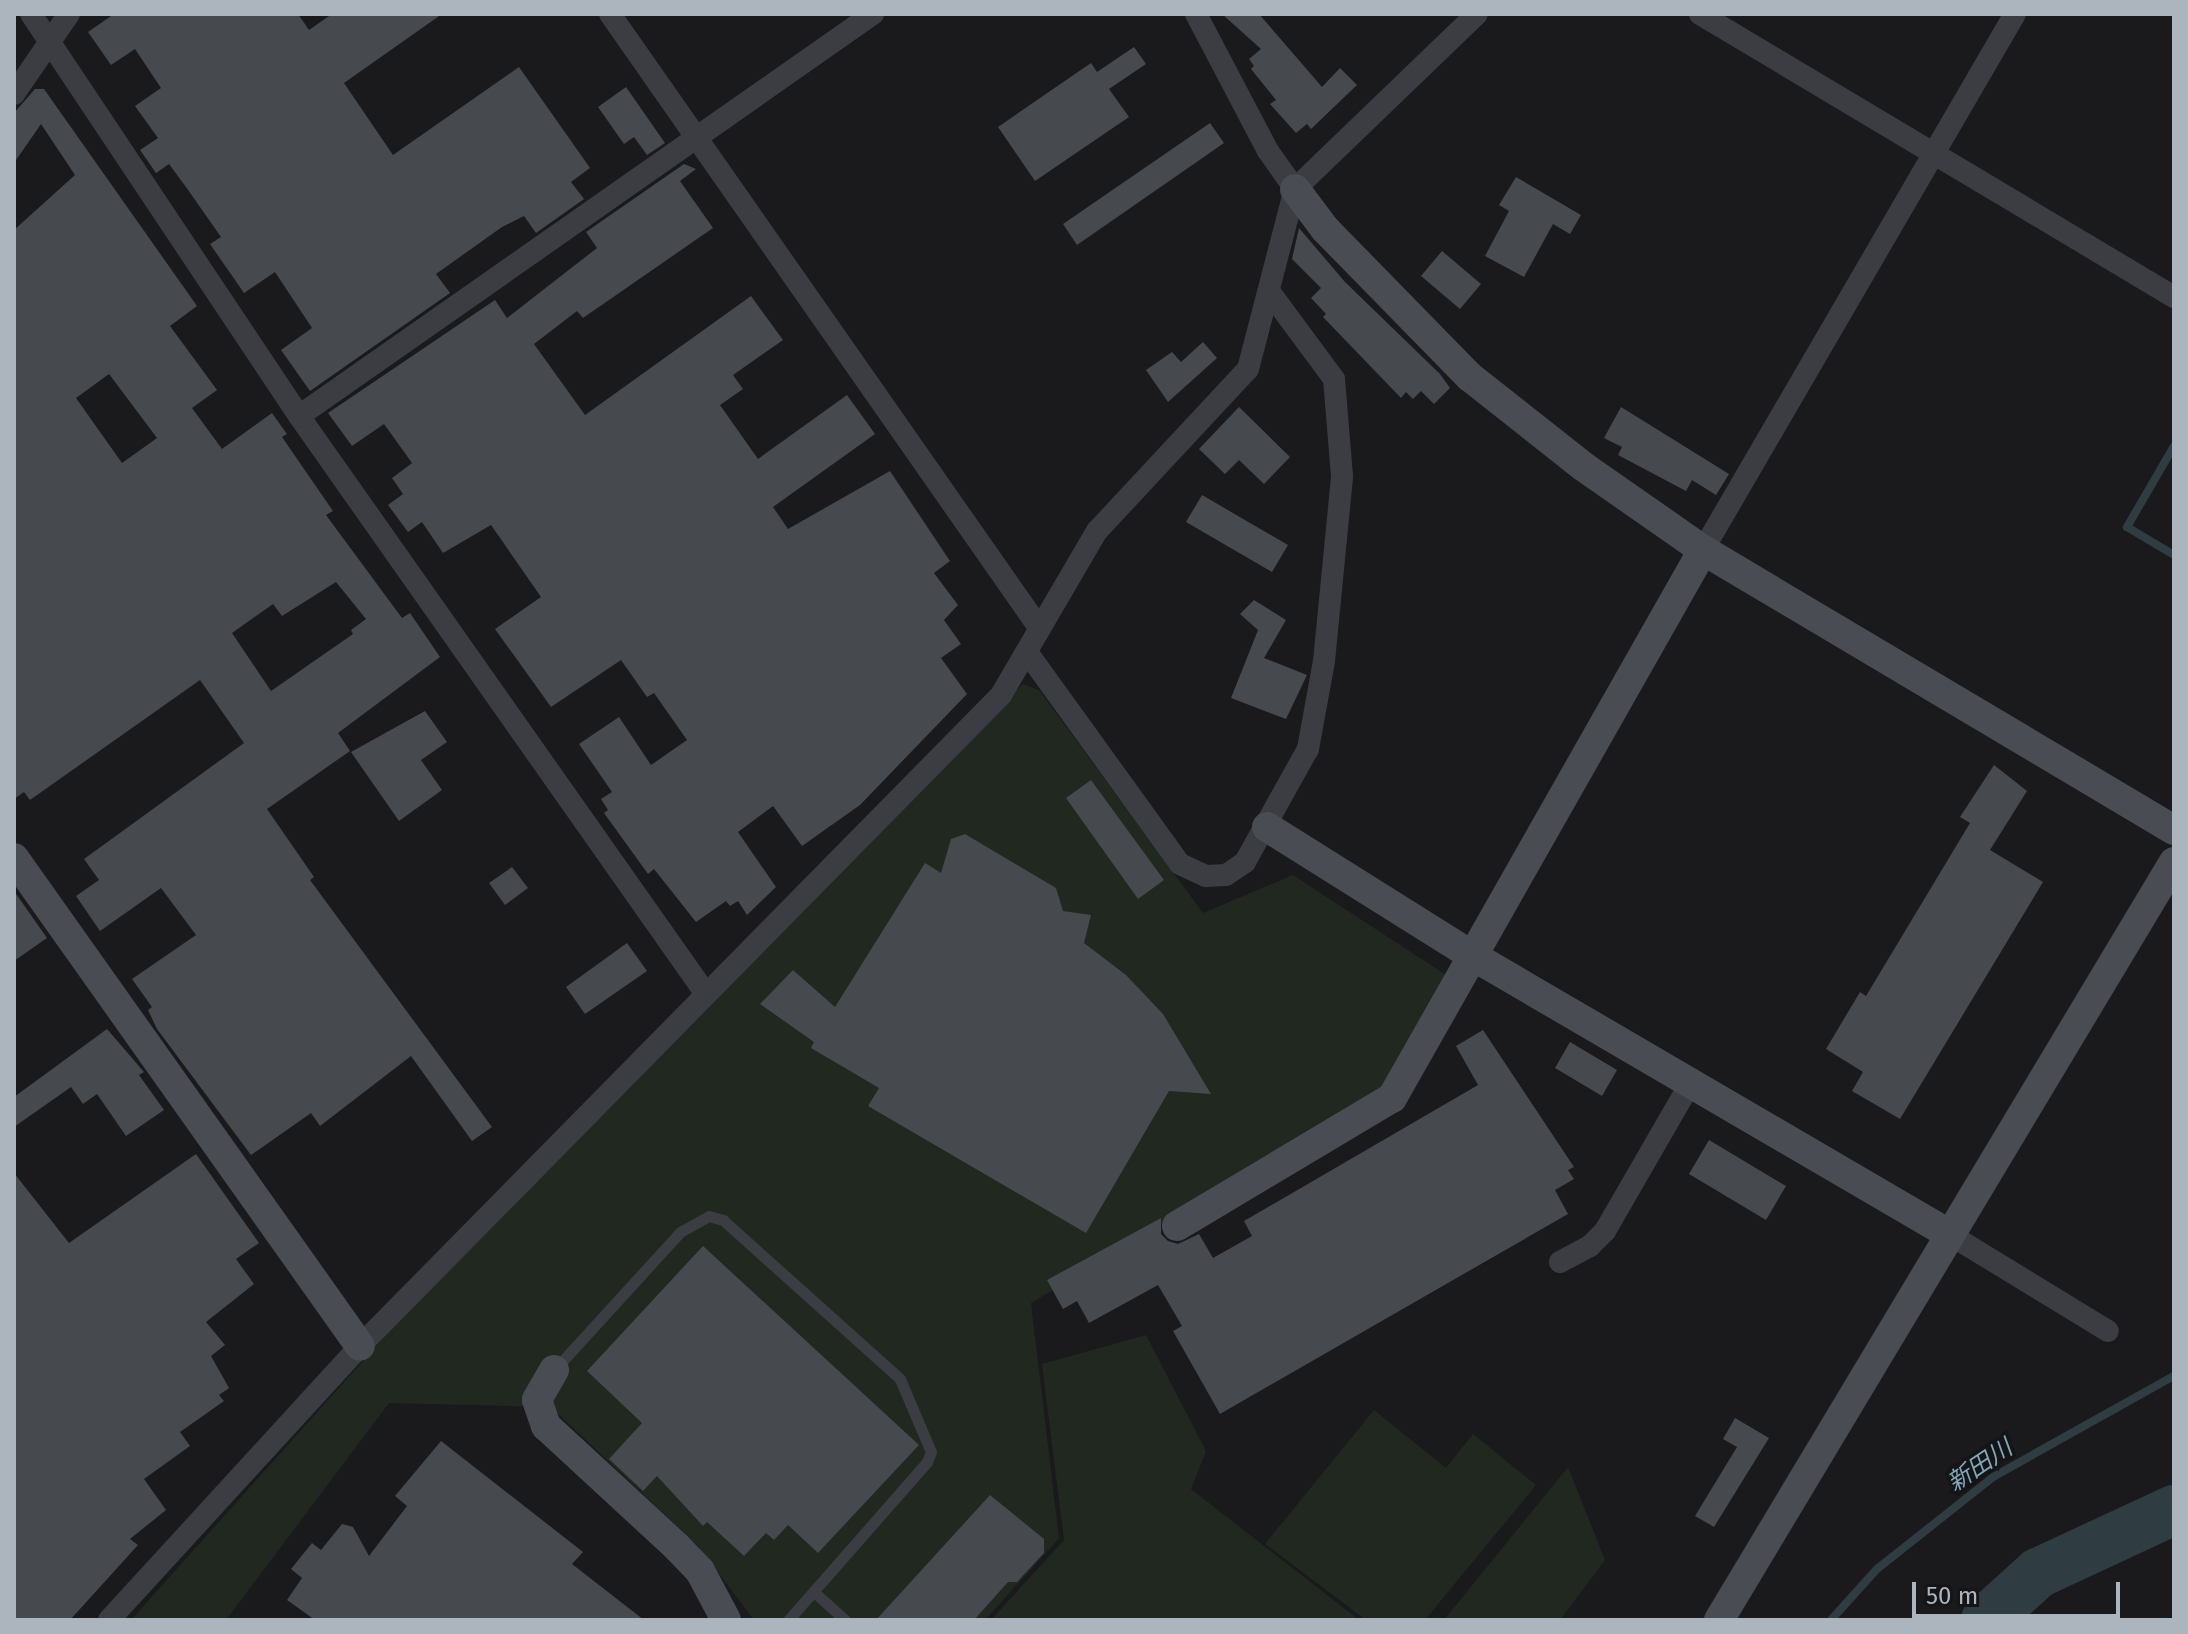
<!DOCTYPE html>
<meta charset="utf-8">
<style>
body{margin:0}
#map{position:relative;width:2188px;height:1634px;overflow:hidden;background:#1a1a1d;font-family:"Fira Sans","Noto Sans JP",sans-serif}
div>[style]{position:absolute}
.green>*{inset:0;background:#20281f}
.stream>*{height:8px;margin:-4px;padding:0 4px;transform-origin:4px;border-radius:4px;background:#2f3d42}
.river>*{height:50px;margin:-25px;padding:0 25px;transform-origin:25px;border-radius:25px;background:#2f3d42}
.building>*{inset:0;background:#46494d}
.lane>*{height:11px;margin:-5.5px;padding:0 5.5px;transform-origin:5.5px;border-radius:5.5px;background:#3b3d42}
.street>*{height:22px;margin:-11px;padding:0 11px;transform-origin:11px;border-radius:11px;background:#3b3d42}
.secondary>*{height:30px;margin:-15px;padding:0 15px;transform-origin:15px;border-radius:15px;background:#494c52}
span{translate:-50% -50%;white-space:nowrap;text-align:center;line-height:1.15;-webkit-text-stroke:7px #151518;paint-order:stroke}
.water-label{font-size:24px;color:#82a8b9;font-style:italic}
.frame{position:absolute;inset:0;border:16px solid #acb4bd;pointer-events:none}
.scale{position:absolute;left:1912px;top:1582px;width:208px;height:36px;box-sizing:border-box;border:4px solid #acb4bd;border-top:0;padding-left:10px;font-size:24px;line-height:28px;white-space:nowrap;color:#acb4bd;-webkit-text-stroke:6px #151518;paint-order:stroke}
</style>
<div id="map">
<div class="green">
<i style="clip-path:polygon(1023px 684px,1039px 690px,1203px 913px,1293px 875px,1446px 975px,1378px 1095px,1031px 1303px,1059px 1538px,985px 1620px,754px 1620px,698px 1546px,551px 1407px,389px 1403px,226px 1620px,131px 1620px,388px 1333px)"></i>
<i style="clip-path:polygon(1146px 1335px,1206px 1451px,1191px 1489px,1359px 1620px,991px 1620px,1064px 1540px,1042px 1364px)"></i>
<i style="clip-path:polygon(1374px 1410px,1446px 1468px,1473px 1434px,1536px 1485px,1425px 1620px,1366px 1620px,1265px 1544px)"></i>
<i style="clip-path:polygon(1568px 1467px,1605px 1560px,1560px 1620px,1444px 1620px)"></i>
</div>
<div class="stream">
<i style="left:2174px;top:446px;width:94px;rotate:120.1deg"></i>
<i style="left:2127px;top:527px;width:55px;rotate:30.8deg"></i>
<i style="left:1831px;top:1620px;width:69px;rotate:-48deg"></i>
<i style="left:1877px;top:1569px;width:148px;rotate:-38.4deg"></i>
<i style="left:1993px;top:1477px;width:207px;rotate:-29.2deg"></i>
</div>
<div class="river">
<i style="left:1986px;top:1620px;width:70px;rotate:-42.1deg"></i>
<i style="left:2038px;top:1573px;width:150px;rotate:-24.9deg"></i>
</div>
<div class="building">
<i style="clip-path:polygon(114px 14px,298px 14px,309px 30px,332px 14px,442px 14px,344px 83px,393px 155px,519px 67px,590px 168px,571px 182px,584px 199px,536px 233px,524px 216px,502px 227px,436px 274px,450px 293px,310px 391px,281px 350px,312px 328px,275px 272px,244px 293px,210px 244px,221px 237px,186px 187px,169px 164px,156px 173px,140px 150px,158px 138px,135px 106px,161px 88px,135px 49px,111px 65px,88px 32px)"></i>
<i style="clip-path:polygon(1222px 14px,1259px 14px,1322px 87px,1340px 68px,1357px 85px,1311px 129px,1307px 124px,1296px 133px,1270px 104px,1276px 100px,1251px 69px,1254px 66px,1249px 59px,1261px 49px)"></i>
<i style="clip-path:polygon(1134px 47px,1146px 64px,1109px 89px,1129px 117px,1035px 181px,998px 127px,1091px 63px,1097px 72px)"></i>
<i style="clip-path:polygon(626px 87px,665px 143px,647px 155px,634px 137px,624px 144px,598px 107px)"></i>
<i style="clip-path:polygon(evenodd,35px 89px,44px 89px,197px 306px,170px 326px,217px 390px,192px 408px,222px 449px,272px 413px,287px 434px,282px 437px,333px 511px,326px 515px,402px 618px,410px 613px,440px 657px,338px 733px,350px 751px,267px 809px,314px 877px,310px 880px,492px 1127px,472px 1141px,411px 1056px,320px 1126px,311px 1113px,251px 1155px,157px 1029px,148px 1010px,152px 1007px,132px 979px,196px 935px,161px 888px,100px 931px,76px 896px,99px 880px,84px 859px,244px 743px,200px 680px,30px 800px,24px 792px,14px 799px,14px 230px,75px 175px,41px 124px,14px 163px,14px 113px,35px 89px,109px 374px,157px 438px,122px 463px,76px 398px,109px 374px,35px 89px,336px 582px,366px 619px,351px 630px,353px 634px,271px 691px,232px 633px,273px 604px,282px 616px,336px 582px)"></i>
<i style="clip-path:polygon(1210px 123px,1224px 143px,1077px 245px,1063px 224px)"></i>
<i style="clip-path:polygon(684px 164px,696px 169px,680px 181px,713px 228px,583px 318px,577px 311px,534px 344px,585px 415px,751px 296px,783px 340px,733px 375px,743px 389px,720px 405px,758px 459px,847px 395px,875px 434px,773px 507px,788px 529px,890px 471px,950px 561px,934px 573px,958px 605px,944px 620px,961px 644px,941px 658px,967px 694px,860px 805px,802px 846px,773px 806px,738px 832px,776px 887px,747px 915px,738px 901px,730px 906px,726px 901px,696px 922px,654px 869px,648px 874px,604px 813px,608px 810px,601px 799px,612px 792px,579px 744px,619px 717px,651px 765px,687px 740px,654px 693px,647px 697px,621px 660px,551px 707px,495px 629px,541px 597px,491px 525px,443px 553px,422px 522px,408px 532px,388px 505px,403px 494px,392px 478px,412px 463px,384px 424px,352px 446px,328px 413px,495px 300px,507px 318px,597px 248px,586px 232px)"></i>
<i style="clip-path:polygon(1516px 177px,1581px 215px,1570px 234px,1553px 224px,1524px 277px,1485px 256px,1509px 211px,1499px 205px)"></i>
<i style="clip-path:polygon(1299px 228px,1345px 282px,1440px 374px,1450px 388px,1434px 404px,1421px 391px,1413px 399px,1406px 392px,1401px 398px,1323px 317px,1326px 314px,1311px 298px,1321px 288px,1292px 259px)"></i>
<i style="clip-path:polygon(1442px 251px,1481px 284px,1460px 309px,1421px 276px)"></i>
<i style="clip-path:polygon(1203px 342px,1217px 358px,1168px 402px,1146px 370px,1172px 352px,1181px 362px)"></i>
<i style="clip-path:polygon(1239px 407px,1290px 457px,1264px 484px,1239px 460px,1225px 474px,1199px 449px)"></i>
<i style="clip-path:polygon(1621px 407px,1729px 474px,1716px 495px,1692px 480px,1686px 491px,1618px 455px,1622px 447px,1604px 438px)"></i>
<i style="clip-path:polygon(1202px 495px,1288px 545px,1272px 572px,1186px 522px)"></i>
<i style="clip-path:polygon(1254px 600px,1286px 620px,1264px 658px,1307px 675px,1286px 719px,1231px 698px,1258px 630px,1240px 614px)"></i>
<i style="clip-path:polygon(425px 711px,447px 742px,421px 760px,442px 790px,399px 821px,351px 752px)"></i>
<i style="clip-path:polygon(1994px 765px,2027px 791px,1990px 850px,2043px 882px,1900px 1119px,1852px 1091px,1863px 1072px,1826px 1049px,1860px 992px,1866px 996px,1970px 823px,1960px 817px)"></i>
<i style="clip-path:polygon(1091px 780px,1164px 880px,1138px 899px,1066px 798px)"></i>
<i style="clip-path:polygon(965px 834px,1056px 888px,1063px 911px,1091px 915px,1084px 943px,1126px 975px,1163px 1014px,1211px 1094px,1169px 1091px,1086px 1233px,868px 1106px,879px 1088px,811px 1048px,814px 1042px,760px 1004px,793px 970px,835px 1007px,925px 863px,941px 873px,951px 839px)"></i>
<i style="clip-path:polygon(512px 867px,528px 888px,505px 905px,489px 883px)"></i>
<i style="clip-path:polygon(14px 891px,47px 938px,14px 961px)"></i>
<i style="clip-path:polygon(627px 943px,647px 971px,585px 1014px,566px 987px)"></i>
<i style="clip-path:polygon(107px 1029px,144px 1072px,139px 1075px,164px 1110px,126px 1136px,97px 1094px,83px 1104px,71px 1087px,14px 1127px,14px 1097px)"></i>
<i style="clip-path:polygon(1483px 1030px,1574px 1167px,1568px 1170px,1574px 1179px,1555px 1190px,1568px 1214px,1220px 1414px,1173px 1331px,1182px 1326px,1158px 1285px,1089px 1323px,1077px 1301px,1063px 1309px,1047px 1280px,1161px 1218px,1161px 1234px,1168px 1241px,1178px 1244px,1199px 1234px,1213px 1258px,1252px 1236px,1244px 1221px,1478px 1085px,1456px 1046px)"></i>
<i style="clip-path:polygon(1570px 1042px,1617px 1070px,1602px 1096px,1555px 1068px)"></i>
<i style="clip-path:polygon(1709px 1140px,1786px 1186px,1766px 1220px,1689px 1174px)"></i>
<i style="clip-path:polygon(196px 1154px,259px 1243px,236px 1259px,254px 1284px,206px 1322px,225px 1345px,211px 1356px,229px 1388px,219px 1395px,224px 1401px,180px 1432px,190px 1446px,144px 1479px,166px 1510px,130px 1539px,138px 1545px,70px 1620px,14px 1620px,14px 1173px,69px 1243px)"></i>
<i style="clip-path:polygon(703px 1246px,919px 1445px,818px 1553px,788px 1525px,774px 1540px,766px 1533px,744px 1556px,707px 1522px,703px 1526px,657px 1476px,643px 1491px,609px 1459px,642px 1423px,587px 1371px)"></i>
<i style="clip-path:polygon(1735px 1418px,1769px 1438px,1714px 1527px,1695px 1516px,1737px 1447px,1723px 1439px)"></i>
<i style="clip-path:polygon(441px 1441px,583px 1552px,572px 1564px,644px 1620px,315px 1620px,287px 1600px,302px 1578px,291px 1569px,312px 1543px,321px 1550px,342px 1524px,353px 1527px,369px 1556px,407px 1506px,395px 1496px)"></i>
<i style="clip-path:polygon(990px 1495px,1044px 1539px,1044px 1553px,1017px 1582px,1008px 1582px,974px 1620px,876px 1620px)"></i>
</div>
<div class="lane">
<i style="left:556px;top:1368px;width:184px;rotate:-47.6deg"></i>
<i style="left:680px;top:1232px;width:33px;rotate:-29deg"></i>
<i style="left:709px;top:1216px;width:15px;rotate:16deg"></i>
<i style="left:723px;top:1220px;width:238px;rotate:41.9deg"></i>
<i style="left:900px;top:1379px;width:79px;rotate:67deg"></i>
<i style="left:931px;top:1452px;width:11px;rotate:112deg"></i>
<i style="left:927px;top:1462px;width:210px;rotate:131.3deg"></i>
<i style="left:814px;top:1592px;width:42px;rotate:42.1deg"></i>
</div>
<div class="street">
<i style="left:31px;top:14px;width:483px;rotate:56.3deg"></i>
<i style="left:299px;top:416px;width:707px;rotate:54.85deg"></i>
<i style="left:610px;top:14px;width:750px;rotate:55.04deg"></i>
<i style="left:1196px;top:14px;width:155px;rotate:62.3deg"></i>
<i style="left:1268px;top:151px;width:47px;rotate:54.6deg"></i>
<i style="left:1700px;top:14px;width:552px;rotate:30.84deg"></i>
<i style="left:14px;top:94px;width:97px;rotate:-55.5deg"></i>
<i style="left:299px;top:416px;width:701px;rotate:-35.01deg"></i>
<i style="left:1703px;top:550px;width:620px;rotate:-59.8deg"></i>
<i style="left:1027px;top:652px;width:261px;rotate:54.2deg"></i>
<i style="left:1180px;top:864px;width:29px;rotate:25deg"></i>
<i style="left:1206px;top:876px;width:20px;rotate:-3deg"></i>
<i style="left:1226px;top:875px;width:23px;rotate:-34deg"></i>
<i style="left:1245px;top:862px;width:129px;rotate:-60.9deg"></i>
<i style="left:1308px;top:749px;width:89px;rotate:-79.7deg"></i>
<i style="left:1324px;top:661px;width:186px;rotate:-84.4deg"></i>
<i style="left:1342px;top:476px;width:97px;rotate:-94.7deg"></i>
<i style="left:1334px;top:379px;width:109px;rotate:-126.5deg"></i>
<i style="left:1949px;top:1234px;width:186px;rotate:31.4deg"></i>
<i style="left:1560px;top:1262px;width:34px;rotate:-28deg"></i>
<i style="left:1590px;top:1246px;width:21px;rotate:-45deg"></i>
<i style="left:1605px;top:1231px;width:170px;rotate:-60deg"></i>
<i style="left:109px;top:1620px;width:372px;rotate:-47.5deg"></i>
<i style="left:360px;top:1346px;width:914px;rotate:-45.44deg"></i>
<i style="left:1001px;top:695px;width:190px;rotate:-59.7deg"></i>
<i style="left:1097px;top:531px;width:221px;rotate:-47deg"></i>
<i style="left:1248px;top:369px;width:186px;rotate:-75.4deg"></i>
<i style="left:1295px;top:189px;width:252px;rotate:-43.9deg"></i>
</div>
<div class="secondary">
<i style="left:1295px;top:189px;width:50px;rotate:53.1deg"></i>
<i style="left:1325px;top:229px;width:207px;rotate:45.6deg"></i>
<i style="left:1470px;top:377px;width:145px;rotate:38.3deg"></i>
<i style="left:1584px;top:467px;width:145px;rotate:34.9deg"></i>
<i style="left:1703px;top:550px;width:548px;rotate:30.73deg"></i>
<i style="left:1267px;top:827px;width:243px;rotate:32.1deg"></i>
<i style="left:1473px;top:956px;width:551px;rotate:30.29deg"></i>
<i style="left:14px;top:858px;width:598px;rotate:54.66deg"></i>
<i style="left:1177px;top:1226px;width:250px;rotate:-30.8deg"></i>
<i style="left:1392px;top:1098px;width:630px;rotate:-60.42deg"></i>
<i style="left:554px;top:1370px;width:34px;rotate:120deg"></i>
<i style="left:537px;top:1400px;width:28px;rotate:71deg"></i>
<i style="left:546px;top:1426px;width:178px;rotate:42.7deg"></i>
<i style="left:677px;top:1547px;width:33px;rotate:46deg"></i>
<i style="left:700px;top:1571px;width:55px;rotate:62deg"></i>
<i style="left:1719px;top:1620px;width:884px;rotate:-59.03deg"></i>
</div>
<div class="water-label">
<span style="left:1980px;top:1466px;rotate:-34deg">新田川</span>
</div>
<div class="frame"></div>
<div class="scale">50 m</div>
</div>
